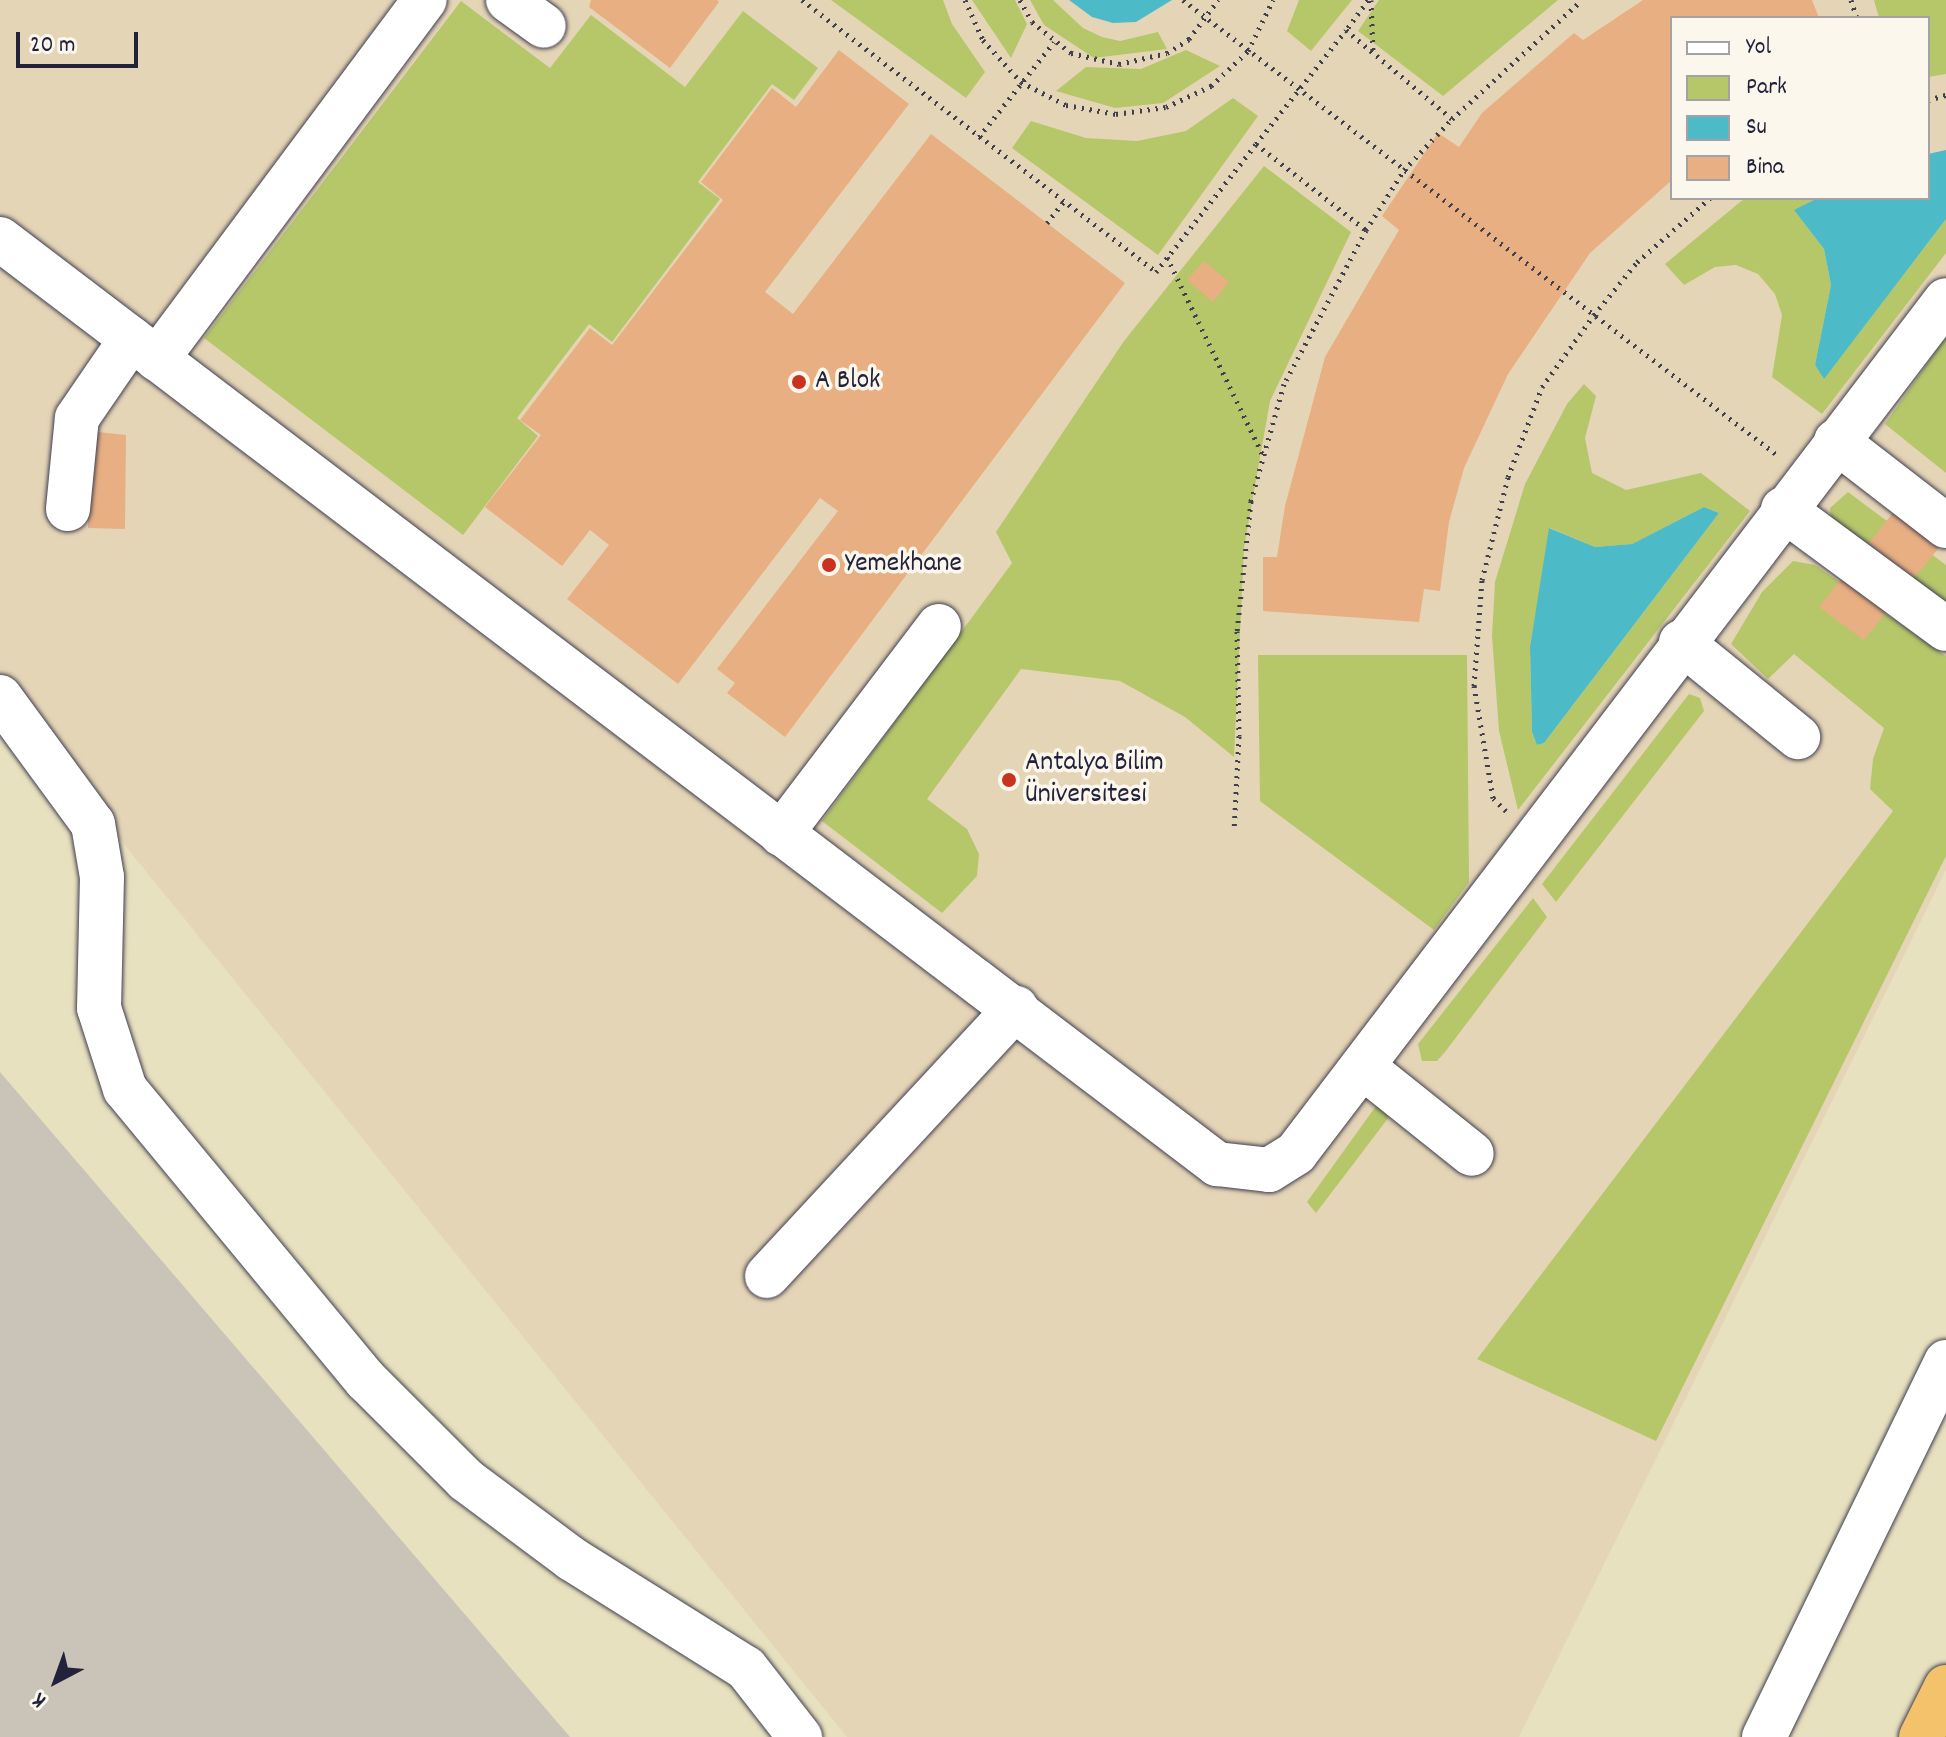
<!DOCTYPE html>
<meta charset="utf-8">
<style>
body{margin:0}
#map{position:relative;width:1946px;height:1737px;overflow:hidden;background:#e8e1bf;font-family:Dekko,sans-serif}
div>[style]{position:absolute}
.built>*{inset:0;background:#e5d5b7}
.industrial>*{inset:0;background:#c9c3b8}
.green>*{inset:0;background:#b6c76a}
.water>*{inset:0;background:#4dbac7}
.building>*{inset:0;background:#e8af82}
.path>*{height:5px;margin-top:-2.5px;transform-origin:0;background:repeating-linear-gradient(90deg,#403f4f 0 2px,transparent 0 8px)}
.roads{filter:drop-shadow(0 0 2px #403f4f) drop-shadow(0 0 2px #403f4f)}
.minor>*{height:44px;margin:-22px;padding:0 22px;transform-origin:22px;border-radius:22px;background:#fff}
.highway>*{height:44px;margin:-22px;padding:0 22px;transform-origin:22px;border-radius:22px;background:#f3c26a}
.dots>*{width:22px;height:22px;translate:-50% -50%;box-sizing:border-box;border:4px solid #fbf7ec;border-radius:50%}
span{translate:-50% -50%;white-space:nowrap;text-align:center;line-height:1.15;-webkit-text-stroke:7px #fbf7ec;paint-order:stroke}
.poi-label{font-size:28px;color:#22223b}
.left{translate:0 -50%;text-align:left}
.legend{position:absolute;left:1670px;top:16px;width:260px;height:184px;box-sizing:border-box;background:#fbf7ec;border:2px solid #a4a2a5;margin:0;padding:10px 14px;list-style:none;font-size:24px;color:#22223b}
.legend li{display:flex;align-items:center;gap:16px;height:40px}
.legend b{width:40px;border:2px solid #a4a2a5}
.north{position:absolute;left:16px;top:1641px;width:80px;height:80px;-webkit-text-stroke:6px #fbf7ec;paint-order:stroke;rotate:221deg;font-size:22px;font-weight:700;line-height:32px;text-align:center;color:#22223b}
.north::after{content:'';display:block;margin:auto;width:28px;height:36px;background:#22223b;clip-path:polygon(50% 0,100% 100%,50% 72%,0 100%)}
.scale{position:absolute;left:16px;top:32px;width:122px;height:36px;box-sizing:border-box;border:4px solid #22223b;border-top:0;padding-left:10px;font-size:24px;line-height:28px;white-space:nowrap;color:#22223b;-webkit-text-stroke:6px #fbf7ec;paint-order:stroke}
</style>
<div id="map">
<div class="built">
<i style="clip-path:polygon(evenodd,0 0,1946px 0,1946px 870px,1519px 1737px,847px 1737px,0 691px,0 0,1672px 18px,1928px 18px,1928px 198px,1672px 198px,1672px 18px)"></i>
</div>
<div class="industrial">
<i style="clip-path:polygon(0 1072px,570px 1737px,0 1737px)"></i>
</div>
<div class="green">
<i style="clip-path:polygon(831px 0,943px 0,952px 24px,985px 72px,966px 98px)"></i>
<i style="clip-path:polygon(972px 0,1015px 0,1027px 24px,1011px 58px)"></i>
<i style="clip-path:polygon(1030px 0,1053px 0,1083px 28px,1102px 37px,1120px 41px,1158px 32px,1167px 49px,1094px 58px,1044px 25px)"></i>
<i style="clip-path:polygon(1299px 0,1352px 0,1311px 51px,1287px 31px)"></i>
<i style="clip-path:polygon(1379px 0,1558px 0,1443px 96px,1358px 31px)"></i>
<i style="clip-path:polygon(1874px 0,1946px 0,1946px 74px,1928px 77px,1928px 18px,1879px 18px)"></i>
<i style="clip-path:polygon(461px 1px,550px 68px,591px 15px,685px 87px,743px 11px,818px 68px,794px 100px,772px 84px,698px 182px,720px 199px,612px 342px,589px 324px,517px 418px,538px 436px,463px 535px,204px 338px)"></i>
<i style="clip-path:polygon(1186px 50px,1220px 66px,1163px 103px,1115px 108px,1056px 91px,1086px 67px,1141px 69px)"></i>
<i style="clip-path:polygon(1233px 98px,1258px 116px,1158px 255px,1012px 148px,1031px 121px,1086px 138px,1137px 141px,1186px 131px)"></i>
<i style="clip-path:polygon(1264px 166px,1351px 232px,1270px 401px,1244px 548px,1234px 757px,1185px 717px,1120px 681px,1021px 669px,927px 799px,967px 829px,979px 854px,977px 876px,942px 913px,822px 821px,1012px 563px,996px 532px,1124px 341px)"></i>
<i style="clip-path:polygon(1745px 198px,1818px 198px,1795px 211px,1824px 249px,1831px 285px,1815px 365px,1824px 378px,1946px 219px,1946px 253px,1822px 414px,1772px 377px,1782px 315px,1775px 294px,1758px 274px,1736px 265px,1715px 267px,1684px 285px,1665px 264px)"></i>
<i style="clip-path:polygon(1946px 337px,1946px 473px,1885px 424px)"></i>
<i style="clip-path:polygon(evenodd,1584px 384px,1596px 396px,1585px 438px,1592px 473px,1626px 490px,1701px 473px,1750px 511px,1518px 810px,1499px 731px,1492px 636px,1495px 582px,1525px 484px,1567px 404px,1584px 384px,1704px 507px,1719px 513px,1544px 743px,1537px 745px,1532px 732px,1530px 647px,1550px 528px,1595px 547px,1632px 544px,1704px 507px)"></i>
<i style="clip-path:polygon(1848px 492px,1946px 565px,1946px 604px,1831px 520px,1830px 508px)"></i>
<i style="clip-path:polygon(1793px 561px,1815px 565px,1946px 656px,1946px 856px,1656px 1441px,1477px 1359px,1893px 811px,1870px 789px,1873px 759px,1884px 728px,1794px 654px,1768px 679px,1731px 644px,1762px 592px)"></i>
<i style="clip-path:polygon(1258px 655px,1467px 655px,1469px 882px,1434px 930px,1260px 801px)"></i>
<i style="clip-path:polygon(1689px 694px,1700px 698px,1704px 711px,1556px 902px,1542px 884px)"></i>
<i style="clip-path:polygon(1533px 898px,1547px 917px,1445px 1052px,1437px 1061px,1422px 1061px,1418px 1044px)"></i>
<i style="clip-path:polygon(1376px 1106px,1389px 1117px,1316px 1213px,1307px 1202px)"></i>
</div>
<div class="water">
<i style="clip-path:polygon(1069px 0,1172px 0,1136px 22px,1113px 23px,1092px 17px)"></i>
<i style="clip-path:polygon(1946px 150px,1946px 219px,1824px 379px,1815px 365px,1831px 285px,1824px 249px,1794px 210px,1818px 198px,1928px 198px,1928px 154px)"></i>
<i style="clip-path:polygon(1704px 507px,1719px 513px,1544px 743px,1537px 745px,1532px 732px,1530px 647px,1549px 528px,1595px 547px,1632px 544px)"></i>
</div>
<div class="building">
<i style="clip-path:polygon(591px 0,717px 0,719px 2px,670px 68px,589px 7px)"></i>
<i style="clip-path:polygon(1643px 0,1812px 0,1819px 18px,1672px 18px,1672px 180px,1590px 253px,1508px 374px,1464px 468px,1449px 522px,1440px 591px,1424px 589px,1419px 622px,1263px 611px,1263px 557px,1277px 557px,1285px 506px,1325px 357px,1399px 230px,1382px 216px,1438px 133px,1459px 147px,1482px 113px,1574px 33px,1583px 40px)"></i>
<i style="clip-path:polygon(839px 50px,909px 104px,765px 292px,793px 314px,931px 134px,1125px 283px,785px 737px,727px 693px,735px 683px,717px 669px,838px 511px,820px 498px,678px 684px,567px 599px,609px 545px,590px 530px,562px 566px,485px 507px,541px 435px,520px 420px,590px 328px,612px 345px,723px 200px,701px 182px,772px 88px,796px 107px)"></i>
<i style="clip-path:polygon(1204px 261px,1229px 282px,1213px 302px,1187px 280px)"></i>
<i style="clip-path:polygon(88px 431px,126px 435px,125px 529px,88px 528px)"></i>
<i style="clip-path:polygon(1906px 496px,1946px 539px,1864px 640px,1819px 607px)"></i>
</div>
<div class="path">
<i style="left:802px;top:0;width:446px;rotate:37.5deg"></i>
<i style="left:1156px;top:272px;width:162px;rotate:-52deg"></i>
<i style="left:1256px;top:144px;width:140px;rotate:38deg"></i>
<i style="left:1366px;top:230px;width:174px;rotate:118deg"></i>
<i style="left:1284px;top:384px;width:122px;rotate:105.8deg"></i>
<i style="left:1251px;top:501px;width:131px;rotate:96.1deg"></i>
<i style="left:1237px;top:631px;width:105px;rotate:88.9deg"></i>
<i style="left:1239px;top:736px;width:95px;rotate:93deg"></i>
<i style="left:965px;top:0;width:44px;rotate:65.8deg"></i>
<i style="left:983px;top:40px;width:57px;rotate:47.9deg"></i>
<i style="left:1021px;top:82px;width:51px;rotate:27.1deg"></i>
<i style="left:1066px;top:105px;width:51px;rotate:10.2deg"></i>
<i style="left:1116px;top:114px;width:50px;rotate:-8deg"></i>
<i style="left:1166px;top:107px;width:50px;rotate:-25deg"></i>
<i style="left:1211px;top:86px;width:51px;rotate:-43.4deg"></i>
<i style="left:1248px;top:51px;width:57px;rotate:-63.9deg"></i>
<i style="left:1020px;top:0;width:25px;rotate:61deg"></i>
<i style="left:1032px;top:22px;width:50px;rotate:38.5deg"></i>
<i style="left:1071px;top:53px;width:49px;rotate:12.9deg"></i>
<i style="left:1119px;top:64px;width:49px;rotate:-12.9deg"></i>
<i style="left:1167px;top:53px;width:26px;rotate:-32deg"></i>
<i style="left:1189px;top:39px;width:49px;rotate:-53.4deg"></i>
<i style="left:1183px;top:0;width:747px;rotate:37.44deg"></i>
<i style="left:1368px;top:0;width:37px;rotate:126deg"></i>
<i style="left:1346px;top:30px;width:138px;rotate:40deg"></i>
<i style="left:1452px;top:119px;width:176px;rotate:-42.5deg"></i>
<i style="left:1371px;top:0;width:52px;rotate:87.8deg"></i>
<i style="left:1851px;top:0;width:19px;rotate:72deg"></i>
<i style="left:1928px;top:100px;width:19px;rotate:-16deg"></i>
<i style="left:979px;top:137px;width:121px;rotate:-51.7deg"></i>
<i style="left:1256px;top:144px;width:145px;rotate:-51.7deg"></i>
<i style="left:1047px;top:223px;width:28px;rotate:-52deg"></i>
<i style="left:1366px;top:230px;width:71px;rotate:-57.7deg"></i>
<i style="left:1404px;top:170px;width:70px;rotate:-46.7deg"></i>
<i style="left:1167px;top:257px;width:223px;rotate:64.2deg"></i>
<i style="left:1506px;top:811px;width:18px;rotate:-135deg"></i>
<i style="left:1493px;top:798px;width:114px;rotate:-99.6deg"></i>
<i style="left:1474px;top:686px;width:106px;rotate:-85.7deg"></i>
<i style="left:1482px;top:580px;width:106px;rotate:-75.8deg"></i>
<i style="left:1508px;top:477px;width:96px;rotate:-69.3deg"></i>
<i style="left:1542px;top:387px;width:89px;rotate:-54.2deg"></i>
<i style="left:1594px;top:315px;width:68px;rotate:-50.9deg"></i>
<i style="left:1637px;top:262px;width:97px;rotate:-41.2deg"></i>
</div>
<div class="roads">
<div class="minor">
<i style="left:508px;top:0;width:44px;rotate:35.8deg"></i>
<i style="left:0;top:239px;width:1529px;rotate:37.24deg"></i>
<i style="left:1217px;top:1164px;width:52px;rotate:6.6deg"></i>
<i style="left:1269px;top:1170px;width:32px;rotate:-32deg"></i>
<i style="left:1296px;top:1153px;width:1072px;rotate:-52.69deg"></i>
<i style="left:157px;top:359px;width:448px;rotate:-53.3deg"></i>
<i style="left:1836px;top:441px;width:139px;rotate:37.7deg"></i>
<i style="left:68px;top:509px;width:91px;rotate:-84.4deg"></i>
<i style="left:77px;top:418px;width:96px;rotate:-55.6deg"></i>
<i style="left:1783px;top:509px;width:202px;rotate:36.4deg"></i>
<i style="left:1681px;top:642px;width:151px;rotate:39.1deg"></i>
<i style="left:0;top:697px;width:157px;rotate:53.8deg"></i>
<i style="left:93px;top:824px;width:54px;rotate:80.4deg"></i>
<i style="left:102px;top:877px;width:131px;rotate:91.3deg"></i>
<i style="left:99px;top:1008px;width:85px;rotate:72.2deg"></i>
<i style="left:125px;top:1089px;width:378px;rotate:50.4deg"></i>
<i style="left:366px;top:1380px;width:141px;rotate:45deg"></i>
<i style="left:466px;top:1480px;width:132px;rotate:36.7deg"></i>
<i style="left:572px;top:1559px;width:205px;rotate:32.1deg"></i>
<i style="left:746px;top:1668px;width:88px;rotate:52deg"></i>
<i style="left:781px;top:834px;width:261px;rotate:-52.8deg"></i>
<i style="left:1363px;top:1067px;width:139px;rotate:38.6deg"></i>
<i style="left:767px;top:1276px;width:366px;rotate:-47.1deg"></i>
<i style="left:1764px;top:1737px;width:417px;rotate:-64.1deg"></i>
</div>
<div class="highway">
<i style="left:1921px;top:1737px;width:56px;rotate:-63.4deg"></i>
</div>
</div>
<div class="dots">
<i style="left:799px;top:382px;background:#c8321e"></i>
<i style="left:829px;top:565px;background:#c8321e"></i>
<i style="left:1009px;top:780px;background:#c8321e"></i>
</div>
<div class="poi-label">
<span class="left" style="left:815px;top:382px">A Blok</span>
<span class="left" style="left:845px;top:565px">Yemekhane</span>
<span class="left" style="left:1025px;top:780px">Antalya Bilim<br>Üniversitesi</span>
</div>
<ul class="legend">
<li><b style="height:10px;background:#fff"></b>Yol</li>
<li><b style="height:22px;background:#b6c76a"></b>Park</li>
<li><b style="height:22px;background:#4dbac7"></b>Su</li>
<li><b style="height:22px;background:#e8af82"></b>Bina</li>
</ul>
<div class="north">K</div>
<div class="scale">20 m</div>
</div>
